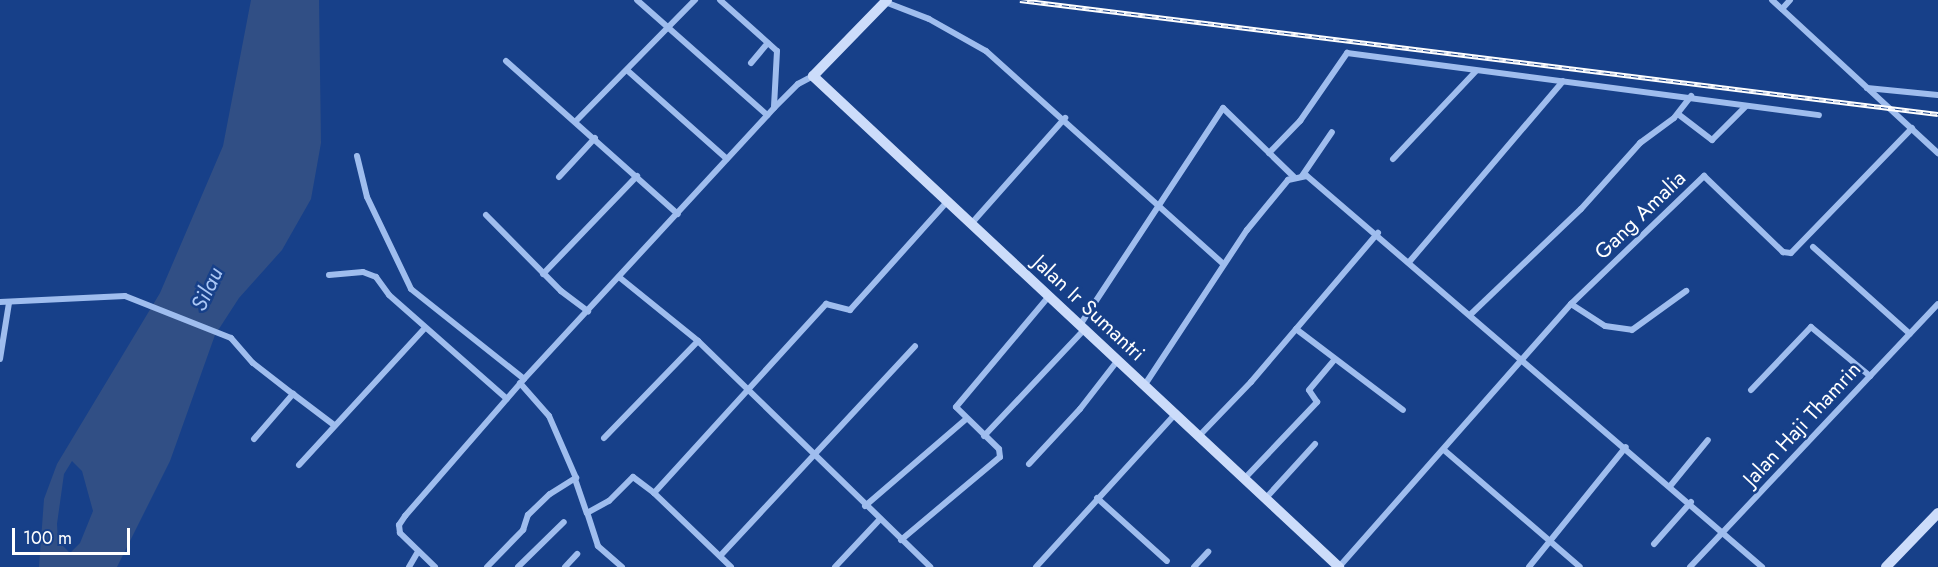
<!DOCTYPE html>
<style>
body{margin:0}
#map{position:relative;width:1938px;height:567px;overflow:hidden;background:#174089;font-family:Jost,sans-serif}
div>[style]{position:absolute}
.water>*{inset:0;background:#314f85}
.street>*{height:6px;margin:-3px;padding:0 3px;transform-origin:3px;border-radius:3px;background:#9fbdee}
.secondary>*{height:10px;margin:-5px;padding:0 5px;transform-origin:5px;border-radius:5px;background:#ccdcfa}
.rail>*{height:4.5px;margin-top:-2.25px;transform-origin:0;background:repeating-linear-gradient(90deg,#174089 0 7px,#fff 0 14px);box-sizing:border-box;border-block:2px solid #fff}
span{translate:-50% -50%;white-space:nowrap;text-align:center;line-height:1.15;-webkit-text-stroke:5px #174089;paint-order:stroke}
.street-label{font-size:21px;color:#fff}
.water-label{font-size:22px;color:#abc7f5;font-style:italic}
.scale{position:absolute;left:12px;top:528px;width:118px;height:27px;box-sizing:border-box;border:3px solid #fff;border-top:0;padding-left:8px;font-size:18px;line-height:21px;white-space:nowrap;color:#fff;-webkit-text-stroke:4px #174089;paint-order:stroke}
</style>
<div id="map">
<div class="water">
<i style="clip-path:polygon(evenodd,251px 0,319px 0,321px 143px,311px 199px,282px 250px,239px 298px,215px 335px,170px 461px,117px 567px,39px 567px,44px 499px,57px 464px,160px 293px,223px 146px,251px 0,72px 461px,82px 471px,93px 511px,80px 543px,70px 553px,58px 541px,57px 524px,64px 474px,72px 461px)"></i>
</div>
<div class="street">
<i style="left:637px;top:0;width:174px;rotate:41.5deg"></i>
<i style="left:720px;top:0;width:76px;rotate:41.8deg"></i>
<i style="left:777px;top:51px;width:56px;rotate:93.1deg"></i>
<i style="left:1772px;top:0;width:226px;rotate:42.7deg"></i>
<i style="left:885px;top:2px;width:47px;rotate:21.1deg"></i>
<i style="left:929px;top:19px;width:65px;rotate:29.3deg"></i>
<i style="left:986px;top:51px;width:317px;rotate:41.9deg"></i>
<i style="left:1782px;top:9px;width:12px;rotate:-48deg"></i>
<i style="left:506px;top:61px;width:230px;rotate:41.7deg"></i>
<i style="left:751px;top:63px;width:26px;rotate:-50deg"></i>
<i style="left:628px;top:71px;width:132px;rotate:41.6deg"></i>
<i style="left:1867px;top:88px;width:71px;rotate:5.6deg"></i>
<i style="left:1678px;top:114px;width:43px;rotate:37.4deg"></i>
<i style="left:1712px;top:140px;width:48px;rotate:-45deg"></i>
<i style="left:576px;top:121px;width:170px;rotate:-45.5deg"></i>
<i style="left:1269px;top:153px;width:45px;rotate:-45.9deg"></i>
<i style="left:1300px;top:121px;width:83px;rotate:-55.3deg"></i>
<i style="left:1347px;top:53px;width:476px;rotate:7.5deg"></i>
<i style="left:357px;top:156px;width:42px;rotate:76.3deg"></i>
<i style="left:367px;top:197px;width:102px;rotate:64.4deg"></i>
<i style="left:411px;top:289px;width:144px;rotate:38.5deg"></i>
<i style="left:1393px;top:159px;width:121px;rotate:-46.7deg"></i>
<i style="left:1302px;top:176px;width:53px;rotate:-55.7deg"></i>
<i style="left:559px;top:177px;width:53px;rotate:-47.3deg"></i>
<i style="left:486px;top:215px;width:107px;rotate:45.4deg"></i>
<i style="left:561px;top:291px;width:34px;rotate:37deg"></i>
<i style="left:971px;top:224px;width:142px;rotate:-48.4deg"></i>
<i style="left:1813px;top:247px;width:130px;rotate:41.9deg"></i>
<i style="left:1410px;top:261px;width:236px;rotate:-49.6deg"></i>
<i style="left:543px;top:274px;width:136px;rotate:-46.2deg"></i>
<i style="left:329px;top:275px;width:34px;rotate:-5deg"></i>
<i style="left:363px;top:272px;width:14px;rotate:21deg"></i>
<i style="left:376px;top:277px;width:22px;rotate:54deg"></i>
<i style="left:389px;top:295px;width:157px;rotate:41.4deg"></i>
<i style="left:619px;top:277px;width:102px;rotate:39deg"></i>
<i style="left:698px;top:341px;width:324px;rotate:44.2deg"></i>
<i style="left:0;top:302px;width:125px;rotate:-2.7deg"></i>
<i style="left:125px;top:296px;width:114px;rotate:21.6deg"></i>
<i style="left:231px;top:338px;width:33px;rotate:49deg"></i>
<i style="left:253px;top:363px;width:51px;rotate:37.8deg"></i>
<i style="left:1571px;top:304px;width:40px;rotate:32.9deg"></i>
<i style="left:1605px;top:326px;width:27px;rotate:8deg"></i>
<i style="left:1632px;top:330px;width:67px;rotate:-35.8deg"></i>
<i style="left:1471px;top:314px;width:152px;rotate:-43.7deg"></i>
<i style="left:1581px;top:209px;width:89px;rotate:-48.2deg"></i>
<i style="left:1640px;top:143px;width:42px;rotate:-36.3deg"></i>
<i style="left:1674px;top:118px;width:28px;rotate:-52deg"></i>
<i style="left:1080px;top:325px;width:260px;rotate:-56.6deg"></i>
<i style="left:1223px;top:108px;width:99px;rotate:44.2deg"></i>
<i style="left:1296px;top:329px;width:134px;rotate:37.1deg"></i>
<i style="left:0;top:359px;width:57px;rotate:-80.9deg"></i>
<i style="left:1144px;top:386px;width:187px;rotate:-56.6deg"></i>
<i style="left:1247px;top:230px;width:65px;rotate:-50.6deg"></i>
<i style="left:1288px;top:180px;width:19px;rotate:-12deg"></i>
<i style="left:1307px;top:176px;width:600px;rotate:40.67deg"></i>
<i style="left:1751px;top:390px;width:87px;rotate:-46.4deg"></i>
<i style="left:1811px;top:327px;width:77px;rotate:39.7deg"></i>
<i style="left:984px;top:436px;width:147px;rotate:-46.7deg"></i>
<i style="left:1199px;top:436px;width:75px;rotate:-46.1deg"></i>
<i style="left:1251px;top:382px;width:196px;rotate:-49.6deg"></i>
<i style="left:604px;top:438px;width:135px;rotate:-45.9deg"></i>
<i style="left:254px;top:439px;width:60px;rotate:-49.1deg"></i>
<i style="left:293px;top:394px;width:51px;rotate:37.1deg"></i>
<i style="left:1444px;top:450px;width:179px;rotate:40.7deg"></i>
<i style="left:1029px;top:464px;width:75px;rotate:-47.2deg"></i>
<i style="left:1080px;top:409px;width:62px;rotate:-52.2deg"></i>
<i style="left:299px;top:465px;width:186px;rotate:-47.4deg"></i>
<i style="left:1245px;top:478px;width:105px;rotate:-46.5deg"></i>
<i style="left:1317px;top:402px;width:14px;rotate:-124deg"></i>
<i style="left:1309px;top:390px;width:40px;rotate:-50deg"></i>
<i style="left:575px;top:479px;width:36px;rotate:71deg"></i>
<i style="left:1671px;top:485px;width:58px;rotate:-50.6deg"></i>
<i style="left:1097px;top:498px;width:94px;rotate:42deg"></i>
<i style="left:1266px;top:498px;width:73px;rotate:-47.8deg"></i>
<i style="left:865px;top:506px;width:133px;rotate:-40.7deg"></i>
<i style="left:901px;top:540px;width:129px;rotate:-40deg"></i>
<i style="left:1000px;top:457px;width:8px;rotate:-97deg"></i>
<i style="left:999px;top:449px;width:60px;rotate:-135.7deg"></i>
<i style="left:956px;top:407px;width:145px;rotate:-50deg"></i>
<i style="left:1654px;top:544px;width:56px;rotate:-48.6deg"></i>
<i style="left:721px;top:555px;width:285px;rotate:-47.1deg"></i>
<i style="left:409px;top:567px;width:16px;rotate:-60deg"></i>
<i style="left:435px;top:567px;width:49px;rotate:-135.8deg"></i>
<i style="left:400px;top:533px;width:8px;rotate:-97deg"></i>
<i style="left:399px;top:525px;width:11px;rotate:-56deg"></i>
<i style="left:405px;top:516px;width:181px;rotate:-49deg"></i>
<i style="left:524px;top:379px;width:369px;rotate:-47.3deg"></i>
<i style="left:774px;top:108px;width:34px;rotate:-45deg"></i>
<i style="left:798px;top:84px;width:17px;rotate:-28deg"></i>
<i style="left:487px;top:567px;width:52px;rotate:-45.8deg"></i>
<i style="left:523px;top:530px;width:16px;rotate:-72deg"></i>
<i style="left:528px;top:515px;width:30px;rotate:-44deg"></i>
<i style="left:550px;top:494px;width:31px;rotate:-32deg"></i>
<i style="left:576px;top:478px;width:68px;rotate:-113.5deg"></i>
<i style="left:549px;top:416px;width:44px;rotate:-131.3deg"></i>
<i style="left:518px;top:567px;width:64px;rotate:-44.4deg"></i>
<i style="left:565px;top:567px;width:18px;rotate:-47deg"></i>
<i style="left:622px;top:567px;width:32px;rotate:-139deg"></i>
<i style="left:598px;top:546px;width:35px;rotate:-108deg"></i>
<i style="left:587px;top:513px;width:25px;rotate:-29deg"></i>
<i style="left:609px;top:501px;width:34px;rotate:-45deg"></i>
<i style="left:633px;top:477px;width:26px;rotate:37deg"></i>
<i style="left:731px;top:567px;width:107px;rotate:-136.1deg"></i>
<i style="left:654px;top:493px;width:256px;rotate:-47.7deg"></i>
<i style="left:826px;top:304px;width:25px;rotate:14deg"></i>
<i style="left:850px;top:310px;width:145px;rotate:-48.1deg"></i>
<i style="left:835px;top:567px;width:66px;rotate:-46.8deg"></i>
<i style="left:1036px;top:567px;width:207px;rotate:-47.7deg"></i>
<i style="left:1194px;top:567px;width:21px;rotate:-47deg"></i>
<i style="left:1339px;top:567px;width:351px;rotate:-48.6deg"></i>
<i style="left:1571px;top:304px;width:185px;rotate:-43.9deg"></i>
<i style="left:1704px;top:176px;width:110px;rotate:43.9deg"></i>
<i style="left:1783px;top:252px;width:8px;rotate:7deg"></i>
<i style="left:1791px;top:253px;width:174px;rotate:-45.9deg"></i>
<i style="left:1529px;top:567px;width:154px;rotate:-51.1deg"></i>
<i style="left:1690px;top:567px;width:361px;rotate:-46.7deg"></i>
</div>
<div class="secondary">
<i style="left:887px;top:0;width:106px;rotate:134.2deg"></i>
<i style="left:813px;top:76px;width:720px;rotate:43.03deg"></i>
<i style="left:1886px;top:567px;width:75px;rotate:-46.1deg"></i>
</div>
<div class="rail">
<i style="left:1020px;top:0;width:925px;rotate:7.08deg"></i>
</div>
<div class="street-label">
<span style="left:1640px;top:215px;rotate:-44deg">Gang Amalia</span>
<span style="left:1089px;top:308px;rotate:43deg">Jalan Ir Sumantri</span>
<span style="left:1802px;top:424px;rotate:-47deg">Jalan Haji Thamrin</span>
</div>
<div class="water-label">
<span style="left:207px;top:289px;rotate:-65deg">Silau</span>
</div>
<div class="scale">100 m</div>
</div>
